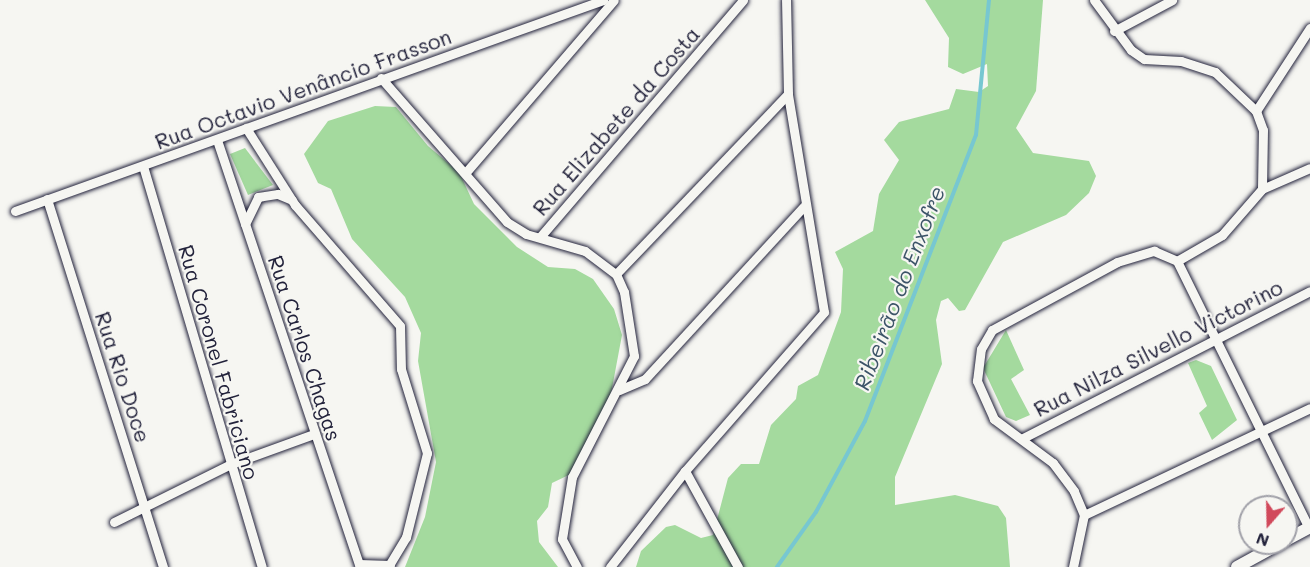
<!DOCTYPE html>
<meta charset="utf-8">
<style>
body{margin:0}
#map{position:relative;width:1310px;height:567px;overflow:hidden;background:#f6f6f2;font-family:Mali,sans-serif}
div>[style]{position:absolute}
.green>*{inset:0;background:#a4da9e}
.stream>*{height:4px;margin:-2px;padding:0 2px;transform-origin:2px;border-radius:2px;background:#77c7d1}
.roads{filter:drop-shadow(0 0 2px #22223b) drop-shadow(0 0 2px #22223b)}
.street>*{height:9px;margin:-4.5px;padding:0 4.5px;transform-origin:4.5px;border-radius:4.5px;background:#f6f6f2}
.secondary>*{height:12px;margin:-6px;padding:0 6px;transform-origin:6px;border-radius:6px;background:#f6f6f2}
span{translate:-50% -50%;white-space:nowrap;text-align:center;line-height:1.15;-webkit-text-stroke:4.5px #f6f6f2;paint-order:stroke}
.street-label{font-size:21px;color:#22223b}
.water-label{font-size:22px;color:#3c5468;font-style:italic}
.north{position:absolute;left:1238px;top:495px;width:60px;height:60px;box-sizing:border-box;background:#f6f6f2;border:2px solid #a1a1a9;border-radius:50%;rotate:200deg;font-size:16px;font-weight:700;line-height:24px;text-align:center;color:#22223b}
.north::after{content:'';display:block;margin:auto;width:21px;height:27px;background:#d1495b;clip-path:polygon(50% 0,100% 100%,50% 72%,0 100%)}
</style>
<div id="map">
<div class="green">
<i style="clip-path:polygon(925px 0,1043px 0,1036px 91px,1016px 128px,1033px 153px,1089px 161px,1096px 176px,1089px 193px,1066px 215px,1003px 242px,965px 310px,959px 311px,948px 298px,941px 301px,936px 320px,942px 364px,895px 477px,895px 505px,955px 495px,998px 506px,1006px 518px,1010px 567px,636px 567px,641px 551px,666px 527px,675px 525px,701px 538px,713px 535px,728px 478px,741px 464px,759px 464px,771px 425px,796px 399px,798px 386px,818px 375px,841px 312px,843px 269px,835px 252px,873px 231px,879px 194px,899px 160px,884px 140px,899px 122px,949px 109px,956px 89px,979px 92px,988px 86px,987px 64px,963px 74px,948px 67px,949px 38px)"></i>
<i style="clip-path:polygon(375px 106px,396px 107px,428px 146px,459px 172px,474px 204px,517px 247px,548px 267px,575px 269px,593px 279px,614px 309px,622px 335px,610px 399px,575px 472px,552px 483px,548px 507px,537px 521px,539px 542px,558px 567px,405px 567px,425px 517px,436px 462px,418px 361px,421px 333px,405px 297px,352px 239px,331px 189px,318px 183px,304px 154px,328px 121px)"></i>
<i style="clip-path:polygon(245px 148px,273px 185px,248px 195px,230px 154px)"></i>
<i style="clip-path:polygon(1006px 330px,1024px 370px,1011px 379px,1030px 415px,1016px 421px,1006px 417px,983px 368px)"></i>
<i style="clip-path:polygon(1196px 360px,1211px 366px,1237px 420px,1212px 440px,1199px 413px,1207px 406px,1188px 363px)"></i>
</div>
<div class="stream">
<i style="left:777px;top:567px;width:67px;rotate:-54.7deg"></i>
<i style="left:816px;top:512px;width:103px;rotate:-61.7deg"></i>
<i style="left:865px;top:421px;width:307px;rotate:-68.8deg"></i>
<i style="left:976px;top:135px;width:136px;rotate:-84.5deg"></i>
</div>
<div class="roads">
<div class="street">
<i style="left:1094px;top:0;width:62px;rotate:53.5deg"></i>
<i style="left:1131px;top:50px;width:16px;rotate:35deg"></i>
<i style="left:1144px;top:59px;width:37px;rotate:3deg"></i>
<i style="left:1181px;top:61px;width:36px;rotate:18deg"></i>
<i style="left:1215px;top:72px;width:57px;rotate:43.6deg"></i>
<i style="left:1256px;top:111px;width:20px;rotate:70deg"></i>
<i style="left:1263px;top:130px;width:59px;rotate:91deg"></i>
<i style="left:1262px;top:189px;width:61px;rotate:131deg"></i>
<i style="left:1222px;top:235px;width:52px;rotate:150deg"></i>
<i style="left:1114px;top:31px;width:66px;rotate:-28.1deg"></i>
<i style="left:381px;top:78px;width:191px;rotate:48.8deg"></i>
<i style="left:507px;top:222px;width:22px;rotate:32deg"></i>
<i style="left:526px;top:234px;width:61px;rotate:16.1deg"></i>
<i style="left:585px;top:251px;width:39px;rotate:37deg"></i>
<i style="left:616px;top:274px;width:20px;rotate:66deg"></i>
<i style="left:624px;top:292px;width:65px;rotate:81.1deg"></i>
<i style="left:634px;top:356px;width:136px;rotate:117.1deg"></i>
<i style="left:572px;top:477px;width:63px;rotate:99.2deg"></i>
<i style="left:562px;top:539px;width:32px;rotate:62deg"></i>
<i style="left:1256px;top:111px;width:99px;rotate:-57deg"></i>
<i style="left:246px;top:128px;width:91px;rotate:57.5deg"></i>
<i style="left:295px;top:205px;width:160px;rotate:49deg"></i>
<i style="left:400px;top:326px;width:43px;rotate:88.7deg"></i>
<i style="left:401px;top:369px;width:88px;rotate:72.8deg"></i>
<i style="left:427px;top:453px;width:87px;rotate:104deg"></i>
<i style="left:406px;top:537px;width:35px;rotate:121deg"></i>
<i style="left:217px;top:140px;width:450px;rotate:71.5deg"></i>
<i style="left:143px;top:166px;width:418px;rotate:73.5deg"></i>
<i style="left:467px;top:171px;width:225px;rotate:-49.3deg"></i>
<i style="left:1262px;top:189px;width:52px;rotate:-23.6deg"></i>
<i style="left:47px;top:199px;width:386px;rotate:72.5deg"></i>
<i style="left:15px;top:211px;width:625px;rotate:-19.74deg"></i>
<i style="left:245px;top:224px;width:30px;rotate:-64deg"></i>
<i style="left:258px;top:197px;width:20px;rotate:-9deg"></i>
<i style="left:278px;top:194px;width:15px;rotate:23deg"></i>
<i style="left:540px;top:237px;width:312px;rotate:-49.4deg"></i>
<i style="left:1177px;top:261px;width:298px;rotate:63.7deg"></i>
<i style="left:616px;top:274px;width:249px;rotate:-46.3deg"></i>
<i style="left:619px;top:390px;width:28px;rotate:-23deg"></i>
<i style="left:645px;top:379px;width:234px;rotate:-47.4deg"></i>
<i style="left:1023px;top:438px;width:322px;rotate:-27.1deg"></i>
<i style="left:685px;top:471px;width:110px;rotate:61.1deg"></i>
<i style="left:1084px;top:515px;width:250px;rotate:-25.3deg"></i>
<i style="left:114px;top:522px;width:131px;rotate:-26.4deg"></i>
<i style="left:231px;top:464px;width:88px;rotate:-19.9deg"></i>
<i style="left:359px;top:564px;width:31px;rotate:2deg"></i>
<i style="left:610px;top:567px;width:122px;rotate:-52deg"></i>
<i style="left:685px;top:471px;width:211px;rotate:-48.8deg"></i>
<i style="left:824px;top:312px;width:221px;rotate:-99.4deg"></i>
<i style="left:788px;top:94px;width:94px;rotate:-91.2deg"></i>
<i style="left:1073px;top:567px;width:53px;rotate:-78.1deg"></i>
<i style="left:1084px;top:515px;width:26px;rotate:-113deg"></i>
<i style="left:1074px;top:491px;width:35px;rotate:-127deg"></i>
<i style="left:1053px;top:463px;width:74px;rotate:-143.3deg"></i>
<i style="left:994px;top:419px;width:42px;rotate:-114.1deg"></i>
<i style="left:977px;top:381px;width:32px;rotate:-83deg"></i>
<i style="left:981px;top:349px;width:22px;rotate:-60deg"></i>
<i style="left:992px;top:330px;width:142px;rotate:-28.5deg"></i>
<i style="left:1117px;top:262px;width:39px;rotate:-17deg"></i>
<i style="left:1154px;top:251px;width:25px;rotate:23deg"></i>
</div>
<div class="secondary">
<i style="left:1286px;top:540px;width:27px;rotate:-28deg"></i>
<i style="left:1237px;top:567px;width:50px;rotate:-28.6deg"></i>
</div>
</div>
<div class="street-label">
<span style="left:303px;top:89px;rotate:-20deg">Rua Octavio Venâncio Frasson</span>
<span style="left:616px;top:121px;rotate:-49deg">Rua Elizabete da Costa</span>
<span style="left:305px;top:348px;rotate:72deg">Rua Carlos Chagas</span>
<span style="left:1158px;top:348px;rotate:-27deg">Rua Nilza Silvello Victorino</span>
<span style="left:219px;top:362px;rotate:74deg">Rua Coronel Fabriciano</span>
<span style="left:123px;top:377px;rotate:72deg">Rua Rio Doce</span>
</div>
<div class="water-label">
<span style="left:899px;top:288px;rotate:-69deg">Ribeirão do Enxofre</span>
</div>
<div class="north">N</div>
</div>
